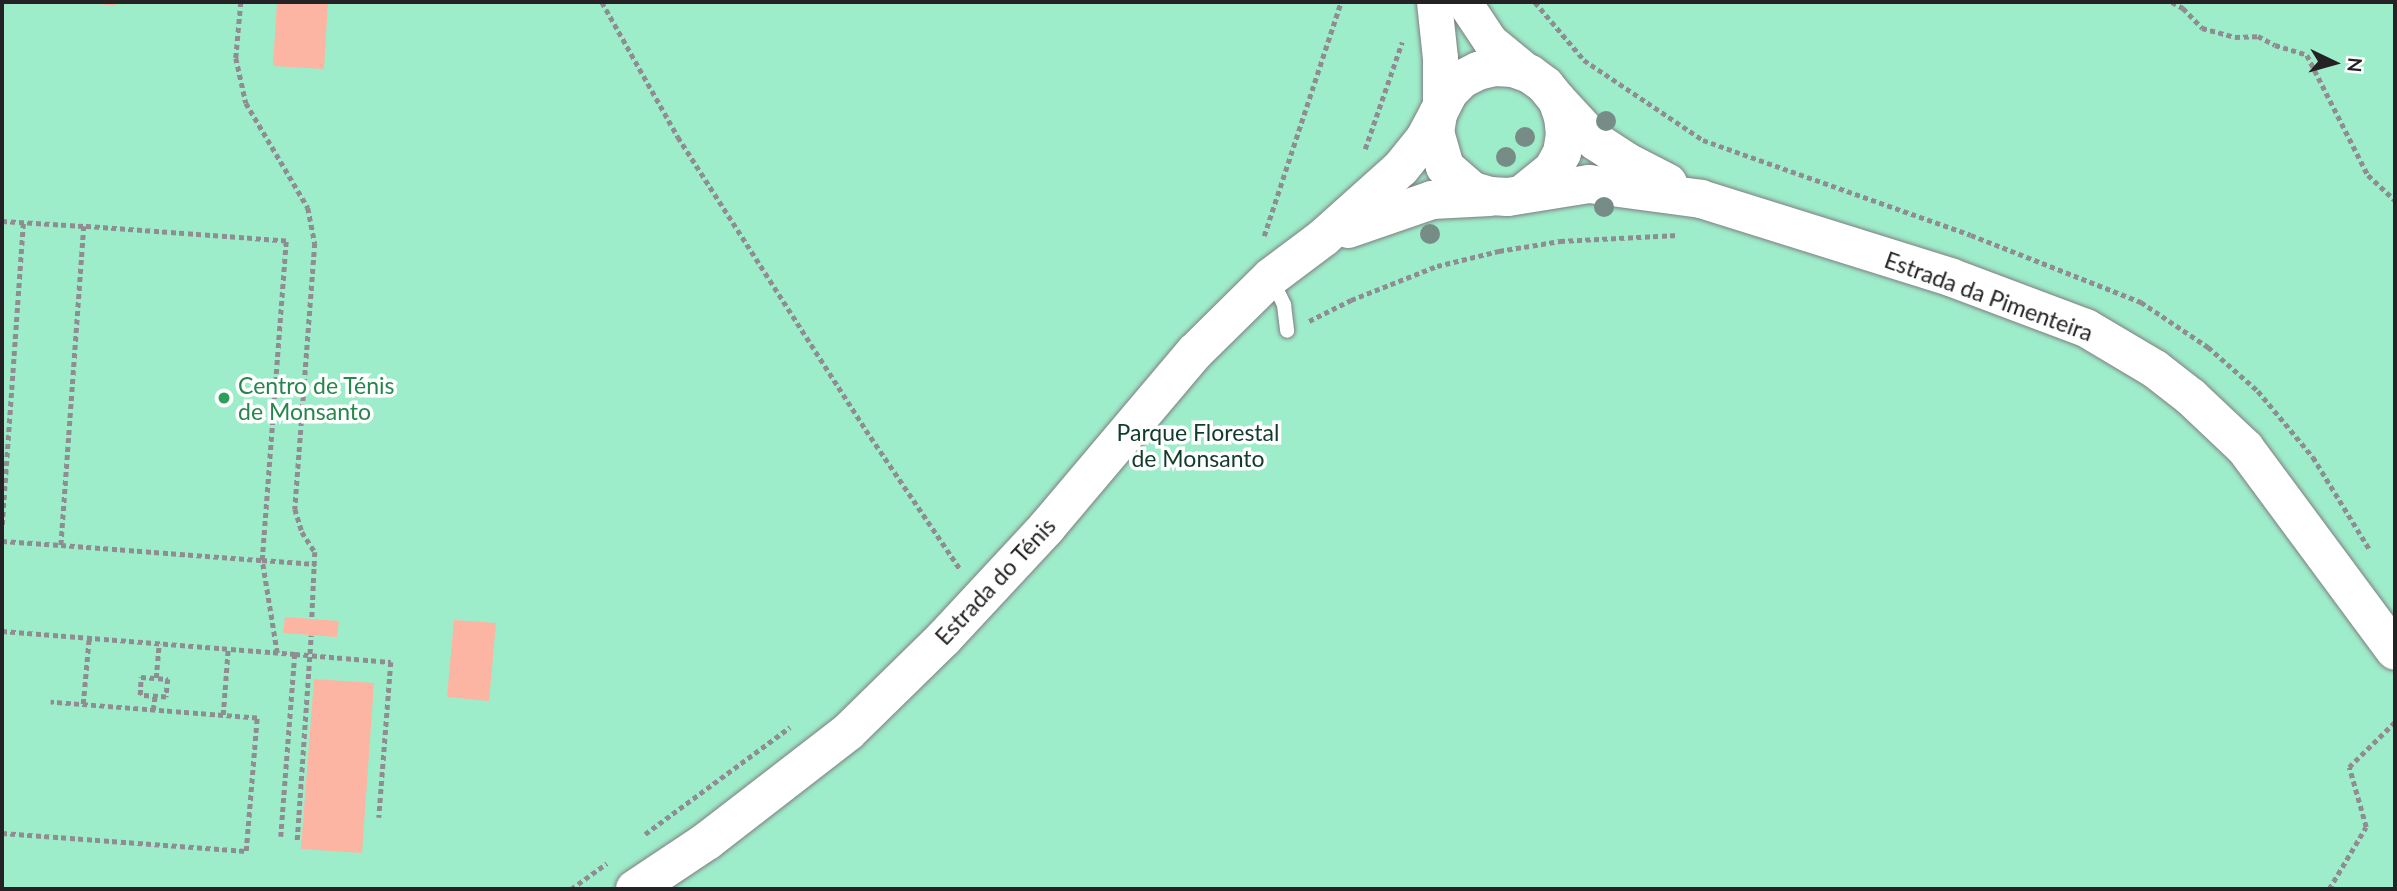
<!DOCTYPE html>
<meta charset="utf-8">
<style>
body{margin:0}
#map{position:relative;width:2397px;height:891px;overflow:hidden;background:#f3eff5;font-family:Lato,sans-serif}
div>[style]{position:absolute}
.green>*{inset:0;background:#9eedca}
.building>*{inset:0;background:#fcb5a3}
.path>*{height:4.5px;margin-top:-2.25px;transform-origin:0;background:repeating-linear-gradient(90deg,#908d92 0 5px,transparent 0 8.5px)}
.roads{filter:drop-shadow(0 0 2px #807c82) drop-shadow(0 0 2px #807c82)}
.service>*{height:14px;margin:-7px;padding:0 7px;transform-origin:7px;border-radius:7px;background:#fff}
.tertiary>*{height:35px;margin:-17.5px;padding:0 17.5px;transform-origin:17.5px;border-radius:17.5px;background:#fff}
.secondary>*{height:38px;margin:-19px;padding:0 19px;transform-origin:19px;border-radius:19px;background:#fff}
.trees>*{width:20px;height:20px;margin:-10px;border-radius:50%;background:#778c86}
.dots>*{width:19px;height:19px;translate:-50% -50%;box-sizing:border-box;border:4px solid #fff;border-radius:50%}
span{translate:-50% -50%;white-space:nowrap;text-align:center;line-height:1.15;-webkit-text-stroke:7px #fff;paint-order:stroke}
.street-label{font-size:23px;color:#242225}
.leisure-label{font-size:23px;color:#27864d}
.left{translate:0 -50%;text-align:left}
.park-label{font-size:23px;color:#113b2b}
.frame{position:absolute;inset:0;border:4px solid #242225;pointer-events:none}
.north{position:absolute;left:2299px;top:28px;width:70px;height:70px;-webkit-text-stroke:5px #fff;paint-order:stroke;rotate:95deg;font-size:19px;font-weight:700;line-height:28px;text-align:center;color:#242225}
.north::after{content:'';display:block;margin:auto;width:24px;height:32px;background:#242225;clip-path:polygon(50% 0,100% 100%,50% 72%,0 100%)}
</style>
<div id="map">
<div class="green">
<i style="clip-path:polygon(2px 2px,2395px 2px,2395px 889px,2px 889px)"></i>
</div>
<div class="building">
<i style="clip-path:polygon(82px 2px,116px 2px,116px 6px)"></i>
<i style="clip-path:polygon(277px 2px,328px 2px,324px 69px,273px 66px)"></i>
<i style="clip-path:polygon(285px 617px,339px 621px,337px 637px,283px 633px)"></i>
<i style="clip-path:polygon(454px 620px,496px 623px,489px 701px,447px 697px)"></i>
<i style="clip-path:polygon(314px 679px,374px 683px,362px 853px,301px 849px)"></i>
</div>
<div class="path">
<i style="left:241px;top:2px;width:56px;rotate:95.1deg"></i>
<i style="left:236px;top:58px;width:46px;rotate:77.5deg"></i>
<i style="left:246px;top:103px;width:122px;rotate:59.4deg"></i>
<i style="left:308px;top:208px;width:36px;rotate:79deg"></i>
<i style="left:315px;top:243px;width:267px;rotate:94.3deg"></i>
<i style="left:295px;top:509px;width:24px;rotate:73deg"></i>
<i style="left:302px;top:532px;width:24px;rotate:57deg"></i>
<i style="left:315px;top:552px;width:67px;rotate:92.6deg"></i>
<i style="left:602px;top:2px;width:155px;rotate:60.6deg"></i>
<i style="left:678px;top:137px;width:348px;rotate:57.3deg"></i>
<i style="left:866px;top:430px;width:168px;rotate:55.9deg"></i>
<i style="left:1535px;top:2px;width:76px;rotate:49.8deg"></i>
<i style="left:1584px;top:60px;width:143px;rotate:33.9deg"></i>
<i style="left:1703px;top:140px;width:284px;rotate:19.5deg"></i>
<i style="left:1971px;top:235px;width:183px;rotate:21.5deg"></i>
<i style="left:2141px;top:302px;width:81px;rotate:33.9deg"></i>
<i style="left:2208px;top:347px;width:67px;rotate:41.3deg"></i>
<i style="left:2258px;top:391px;width:86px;rotate:50.2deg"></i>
<i style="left:2313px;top:457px;width:109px;rotate:58.5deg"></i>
<i style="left:2172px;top:2px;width:13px;rotate:29deg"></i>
<i style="left:2183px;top:8px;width:28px;rotate:46deg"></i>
<i style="left:2202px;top:28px;width:34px;rotate:15deg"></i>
<i style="left:2235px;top:37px;width:23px;rotate:-2deg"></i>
<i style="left:2258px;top:36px;width:19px;rotate:28deg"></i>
<i style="left:2275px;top:45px;width:34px;rotate:17deg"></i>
<i style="left:2307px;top:55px;width:135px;rotate:63.1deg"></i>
<i style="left:2368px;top:175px;width:37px;rotate:43deg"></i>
<i style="left:1365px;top:149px;width:113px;rotate:-70.9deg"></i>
<i style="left:2px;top:221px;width:82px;rotate:3.5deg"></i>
<i style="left:1264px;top:236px;width:246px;rotate:-71.8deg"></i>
<i style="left:1309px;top:321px;width:47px;rotate:-26.6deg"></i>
<i style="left:1351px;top:300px;width:92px;rotate:-21.6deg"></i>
<i style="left:1437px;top:266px;width:64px;rotate:-13.6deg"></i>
<i style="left:1499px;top:251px;width:62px;rotate:-9.3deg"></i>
<i style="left:1560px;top:241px;width:118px;rotate:-2.9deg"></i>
<i style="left:2px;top:525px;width:304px;rotate:-86deg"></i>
<i style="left:2px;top:541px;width:59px;rotate:3.9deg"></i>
<i style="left:61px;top:545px;width:202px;rotate:4.3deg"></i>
<i style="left:262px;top:560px;width:320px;rotate:-85.7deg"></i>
<i style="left:286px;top:241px;width:203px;rotate:-175.8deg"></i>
<i style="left:84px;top:226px;width:320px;rotate:94.1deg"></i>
<i style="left:2px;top:631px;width:294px;rotate:4.5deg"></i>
<i style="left:295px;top:654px;width:183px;rotate:94.4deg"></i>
<i style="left:277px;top:653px;width:94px;rotate:-99.2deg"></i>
<i style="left:262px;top:560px;width:54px;rotate:4.2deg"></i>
<i style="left:295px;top:654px;width:96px;rotate:4.8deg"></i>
<i style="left:391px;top:662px;width:156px;rotate:94.4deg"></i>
<i style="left:141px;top:677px;width:27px;rotate:4deg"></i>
<i style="left:168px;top:679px;width:18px;rotate:96deg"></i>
<i style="left:166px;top:697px;width:26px;rotate:-176deg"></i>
<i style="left:140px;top:695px;width:18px;rotate:-87deg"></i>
<i style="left:156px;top:678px;width:34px;rotate:-85deg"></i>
<i style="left:83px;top:704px;width:66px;rotate:-84.8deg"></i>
<i style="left:153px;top:710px;width:14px;rotate:-82deg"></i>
<i style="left:223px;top:715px;width:66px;rotate:-85.7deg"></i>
<i style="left:2px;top:833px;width:245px;rotate:4.2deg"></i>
<i style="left:246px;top:851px;width:133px;rotate:-85.3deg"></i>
<i style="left:257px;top:718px;width:207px;rotate:-175.6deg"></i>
<i style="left:645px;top:834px;width:180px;rotate:-36.4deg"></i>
<i style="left:297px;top:840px;width:205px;rotate:-86.1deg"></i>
<i style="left:571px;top:889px;width:44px;rotate:-35.8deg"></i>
<i style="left:2329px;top:889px;width:72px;rotate:-59.2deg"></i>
<i style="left:2366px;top:827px;width:62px;rotate:-105.8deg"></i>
<i style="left:2349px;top:767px;width:64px;rotate:-44.4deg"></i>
</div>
<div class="roads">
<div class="service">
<i style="left:1272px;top:280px;width:28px;rotate:64deg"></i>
<i style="left:1284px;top:305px;width:26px;rotate:83deg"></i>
</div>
<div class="tertiary">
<i style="left:1434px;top:2px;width:56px;rotate:83.9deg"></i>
<i style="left:1440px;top:58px;width:49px;rotate:90deg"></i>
<i style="left:1464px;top:2px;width:47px;rotate:56.3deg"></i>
<i style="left:1490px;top:41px;width:52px;rotate:39.5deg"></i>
</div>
<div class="secondary">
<i style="left:1558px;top:101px;width:54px;rotate:47.2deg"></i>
<i style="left:1595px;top:141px;width:38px;rotate:33deg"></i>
<i style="left:1627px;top:162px;width:46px;rotate:27.1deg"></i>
<i style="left:1525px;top:192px;width:36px;rotate:-39deg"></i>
<i style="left:1553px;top:169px;width:18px;rotate:-61deg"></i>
<i style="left:1562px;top:153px;width:18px;rotate:-81deg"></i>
<i style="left:1565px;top:135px;width:18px;rotate:-96deg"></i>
<i style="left:1563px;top:117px;width:18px;rotate:-109deg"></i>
<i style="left:1557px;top:100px;width:19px;rotate:-129deg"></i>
<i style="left:1545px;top:85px;width:19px;rotate:-144deg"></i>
<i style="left:1530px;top:74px;width:18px;rotate:-161deg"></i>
<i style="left:1513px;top:68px;width:18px;rotate:-177deg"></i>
<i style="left:1495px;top:67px;width:17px;rotate:167deg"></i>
<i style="left:1478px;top:71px;width:18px;rotate:153deg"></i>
<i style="left:1462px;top:79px;width:18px;rotate:135deg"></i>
<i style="left:1449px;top:92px;width:25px;rotate:117deg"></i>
<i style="left:1438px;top:114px;width:18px;rotate:99deg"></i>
<i style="left:1435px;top:132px;width:36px;rotate:74deg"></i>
<i style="left:1445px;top:167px;width:37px;rotate:41deg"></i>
<i style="left:1473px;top:191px;width:18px;rotate:16deg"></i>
<i style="left:1490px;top:196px;width:18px;rotate:3deg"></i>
<i style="left:1508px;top:197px;width:82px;rotate:-9.1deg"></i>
<i style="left:1589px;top:184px;width:113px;rotate:7.6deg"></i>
<i style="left:1701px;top:199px;width:261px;rotate:17.4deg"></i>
<i style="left:1950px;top:277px;width:145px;rotate:20.6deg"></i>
<i style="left:2086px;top:328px;width:80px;rotate:30.7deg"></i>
<i style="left:2155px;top:369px;width:46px;rotate:37.9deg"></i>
<i style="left:2191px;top:397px;width:74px;rotate:43.4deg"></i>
<i style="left:2245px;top:448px;width:252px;rotate:53.5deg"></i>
<i style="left:1348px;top:229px;width:89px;rotate:-19deg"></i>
<i style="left:1432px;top:200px;width:58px;rotate:-3deg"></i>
<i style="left:635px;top:889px;width:87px;rotate:-33.7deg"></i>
<i style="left:707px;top:841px;width:178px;rotate:-37.7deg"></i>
<i style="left:848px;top:732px;width:134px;rotate:-44.4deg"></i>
<i style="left:944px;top:638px;width:151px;rotate:-47.1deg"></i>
<i style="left:1047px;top:527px;width:229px;rotate:-49.8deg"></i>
<i style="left:1195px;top:352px;width:107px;rotate:-44.6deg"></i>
<i style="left:1271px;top:277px;width:65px;rotate:-36.9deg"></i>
<i style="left:1323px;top:238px;width:105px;rotate:-41.9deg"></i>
<i style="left:1401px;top:168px;width:36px;rotate:-51deg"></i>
<i style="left:1424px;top:140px;width:30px;rotate:-62deg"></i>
</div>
</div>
<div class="trees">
<i style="left:1606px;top:121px"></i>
<i style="left:1525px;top:137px"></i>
<i style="left:1506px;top:157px"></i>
<i style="left:1604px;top:207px"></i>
<i style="left:1430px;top:234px"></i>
</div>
<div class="dots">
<i style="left:224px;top:398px;background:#2e9e5b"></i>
</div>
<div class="street-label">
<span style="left:1989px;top:296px;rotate:20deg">Estrada da Pimenteira</span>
<span style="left:995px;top:581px;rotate:-47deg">Estrada do Ténis</span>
</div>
<div class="leisure-label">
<span class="left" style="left:238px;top:398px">Centro de Ténis<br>de Monsanto</span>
</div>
<div class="park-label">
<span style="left:1198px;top:445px">Parque Florestal<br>de Monsanto</span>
</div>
<div class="frame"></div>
<div class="north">N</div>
</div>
